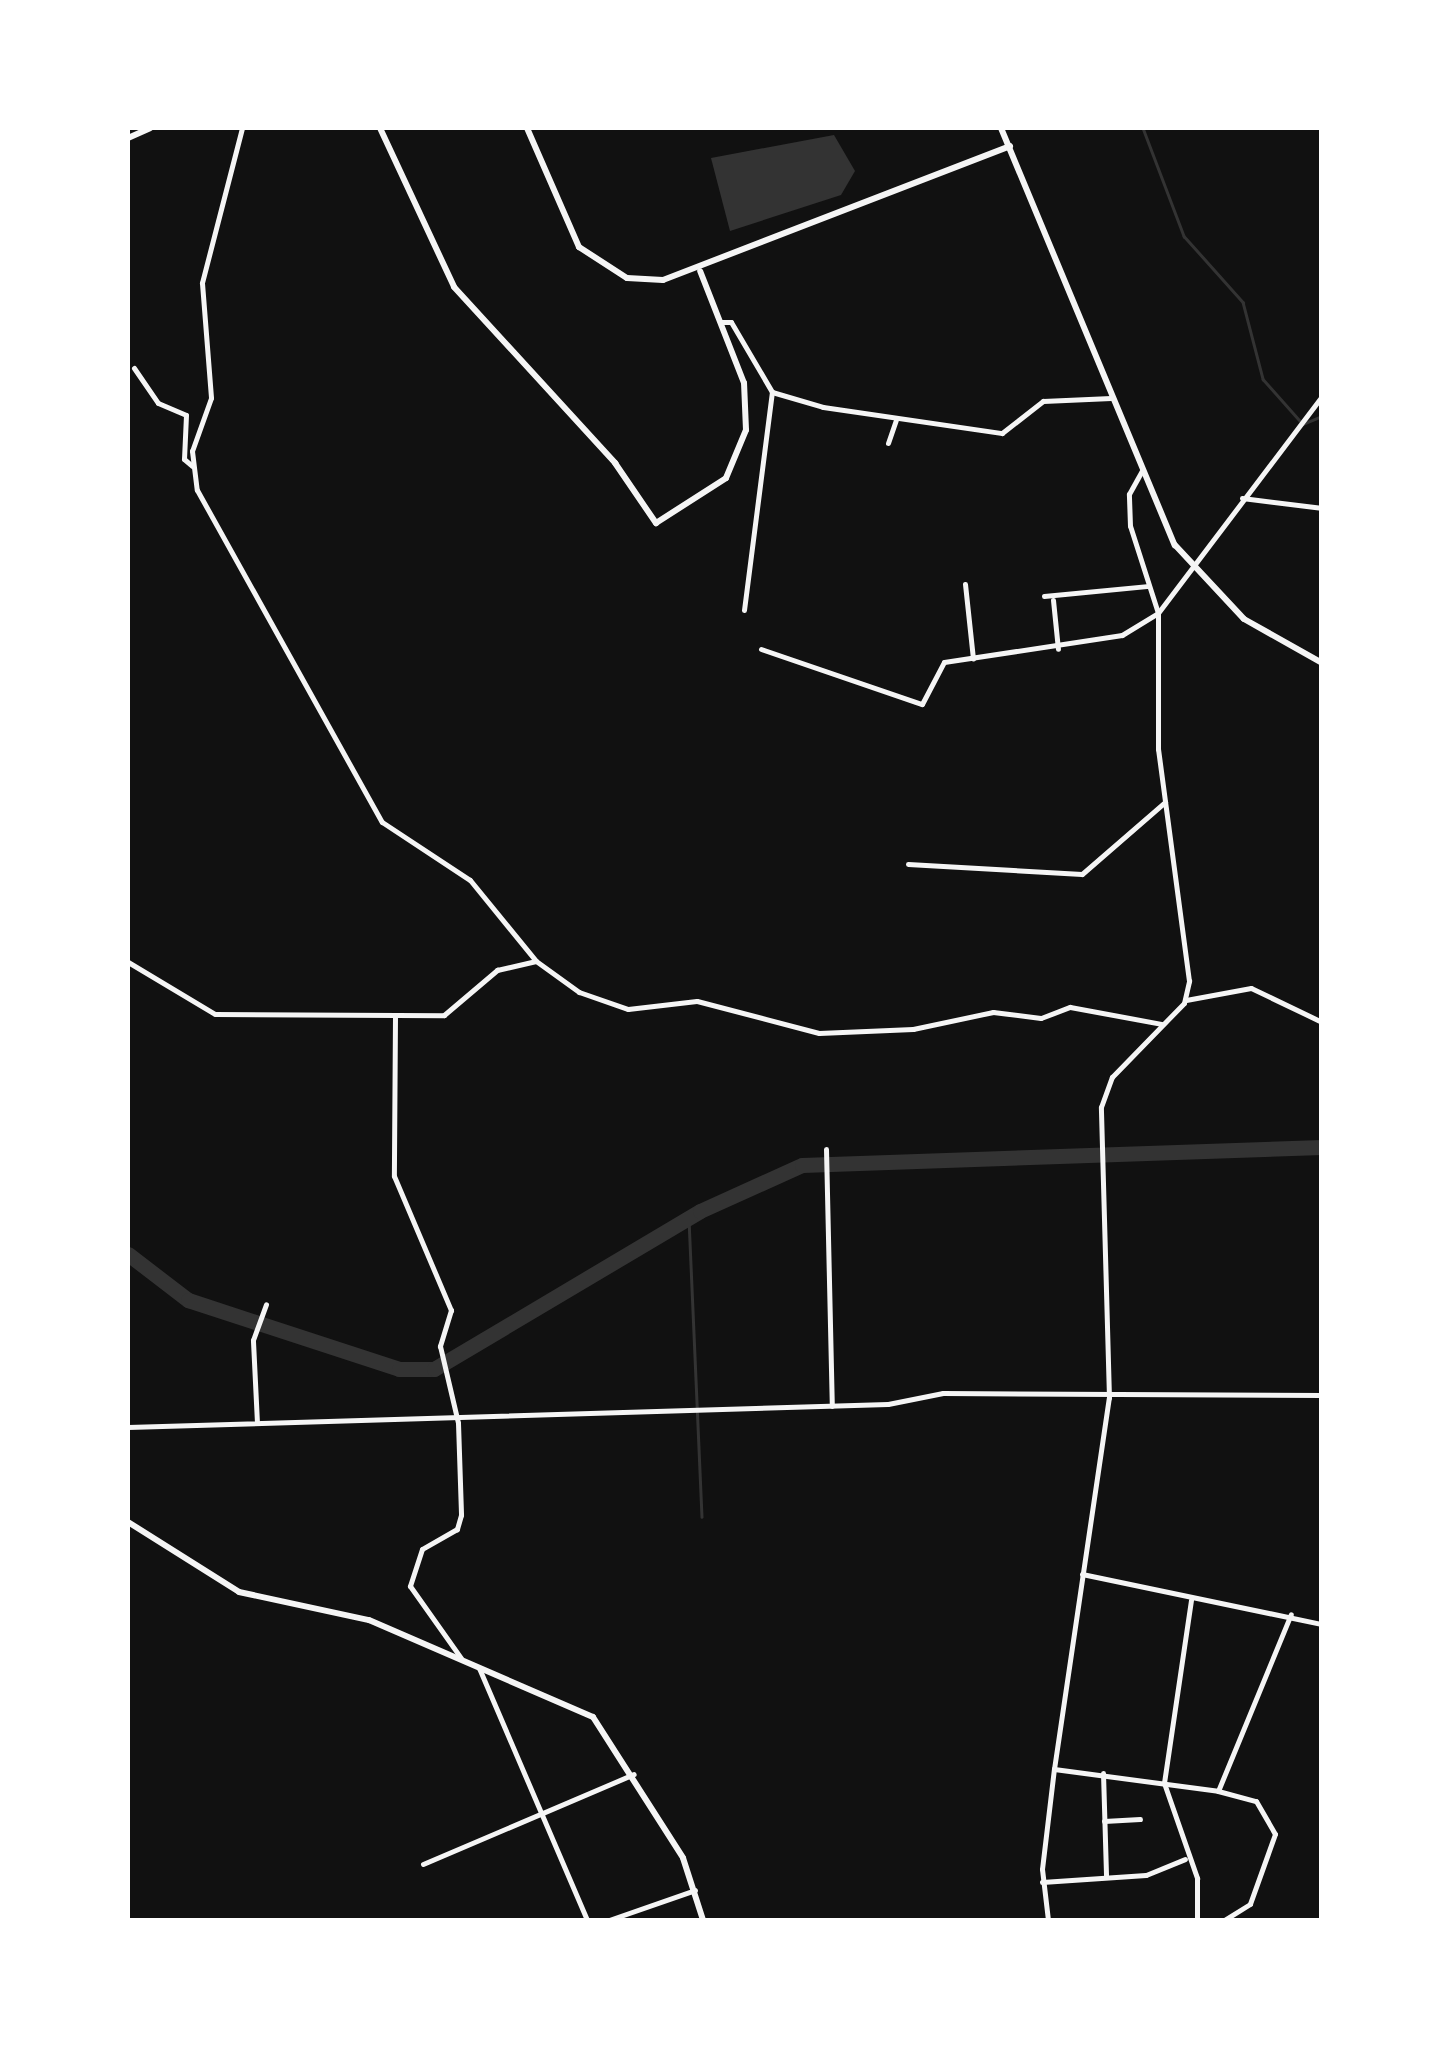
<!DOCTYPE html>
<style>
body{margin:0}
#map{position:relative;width:1449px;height:2048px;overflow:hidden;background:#111;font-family:"DM Sans",sans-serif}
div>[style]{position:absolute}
.water>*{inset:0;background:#333}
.stream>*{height:2.5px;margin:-1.25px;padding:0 1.25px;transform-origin:1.25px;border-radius:1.25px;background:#333}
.river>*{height:15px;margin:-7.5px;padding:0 7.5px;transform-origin:7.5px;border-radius:7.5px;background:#333}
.minor>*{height:5px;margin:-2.5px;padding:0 2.5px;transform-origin:2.5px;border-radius:2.5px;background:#f5f5f5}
.tertiary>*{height:6px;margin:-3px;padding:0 3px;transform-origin:3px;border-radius:3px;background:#f5f5f5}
span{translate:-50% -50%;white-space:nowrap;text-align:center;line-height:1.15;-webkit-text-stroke:10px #fff;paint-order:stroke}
.frame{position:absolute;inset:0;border:130px solid #fff;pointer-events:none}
</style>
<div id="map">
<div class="water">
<i style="clip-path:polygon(834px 135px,855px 171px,841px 195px,730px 231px,711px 158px)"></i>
</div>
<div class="stream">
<i style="left:1143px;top:128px;width:116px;rotate:69.2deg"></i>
<i style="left:1184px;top:236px;width:89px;rotate:48.2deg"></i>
<i style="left:1243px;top:302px;width:80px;rotate:75.4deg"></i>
<i style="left:1263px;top:379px;width:60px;rotate:48.4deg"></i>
<i style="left:1303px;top:424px;width:21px;rotate:-23deg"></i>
<i style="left:689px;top:1219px;width:298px;rotate:87.5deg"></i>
</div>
<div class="river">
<i style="left:128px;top:1254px;width:76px;rotate:37.5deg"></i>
<i style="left:188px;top:1300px;width:222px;rotate:18.1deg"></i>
<i style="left:399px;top:1369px;width:35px"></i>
<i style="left:434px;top:1369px;width:309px;rotate:-30.7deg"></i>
<i style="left:700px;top:1211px;width:112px;rotate:-24.3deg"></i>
<i style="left:802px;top:1165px;width:520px;rotate:-1.98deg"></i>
</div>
<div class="minor">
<i style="left:242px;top:128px;width:160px;rotate:104.5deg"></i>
<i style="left:202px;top:283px;width:115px;rotate:85.5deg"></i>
<i style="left:211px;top:398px;width:56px;rotate:109.7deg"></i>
<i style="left:192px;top:451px;width:39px;rotate:83deg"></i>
<i style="left:197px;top:490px;width:380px;rotate:60.9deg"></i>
<i style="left:382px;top:822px;width:105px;rotate:33.4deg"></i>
<i style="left:470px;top:880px;width:104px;rotate:50.8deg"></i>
<i style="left:721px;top:322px;width:10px"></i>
<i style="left:731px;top:322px;width:81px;rotate:59.6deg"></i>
<i style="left:772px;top:392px;width:53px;rotate:16.4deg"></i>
<i style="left:823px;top:407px;width:181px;rotate:8.3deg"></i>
<i style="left:1002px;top:433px;width:52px;rotate:-38deg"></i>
<i style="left:1043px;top:401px;width:68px;rotate:-2.5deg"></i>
<i style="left:134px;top:368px;width:42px;rotate:55.6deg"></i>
<i style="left:158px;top:403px;width:30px;rotate:23deg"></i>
<i style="left:186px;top:415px;width:44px;rotate:92.6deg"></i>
<i style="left:184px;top:459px;width:11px;rotate:41deg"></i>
<i style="left:888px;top:443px;width:24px;rotate:-71deg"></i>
<i style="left:1242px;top:498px;width:81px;rotate:7.1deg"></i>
<i style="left:965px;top:584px;width:75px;rotate:83.9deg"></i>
<i style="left:1044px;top:596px;width:103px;rotate:-5.5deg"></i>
<i style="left:1053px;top:600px;width:49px;rotate:84.2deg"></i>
<i style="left:744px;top:610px;width:220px;rotate:-82.7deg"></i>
<i style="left:761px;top:649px;width:170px;rotate:18.9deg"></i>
<i style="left:922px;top:704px;width:47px;rotate:-62.4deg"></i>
<i style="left:944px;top:662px;width:180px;rotate:-8.6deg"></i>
<i style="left:1122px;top:635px;width:42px;rotate:-31.4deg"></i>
<i style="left:1158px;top:613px;width:272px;rotate:-52.9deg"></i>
<i style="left:908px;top:864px;width:174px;rotate:3.3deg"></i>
<i style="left:1082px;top:874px;width:110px;rotate:-40.9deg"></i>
<i style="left:128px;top:962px;width:101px;rotate:30.9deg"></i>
<i style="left:215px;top:1014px;width:229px;rotate:0.3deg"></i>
<i style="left:444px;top:1015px;width:70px;rotate:-40.3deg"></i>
<i style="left:497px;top:970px;width:40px;rotate:-13deg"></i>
<i style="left:536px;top:961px;width:53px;rotate:35.8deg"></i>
<i style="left:579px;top:992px;width:52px;rotate:19.1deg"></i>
<i style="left:628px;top:1009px;width:69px;rotate:-6.6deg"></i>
<i style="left:697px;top:1001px;width:126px;rotate:14.7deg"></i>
<i style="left:819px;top:1033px;width:94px;rotate:-2.4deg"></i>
<i style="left:913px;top:1029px;width:82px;rotate:-12deg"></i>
<i style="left:993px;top:1012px;width:48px;rotate:7.1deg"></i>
<i style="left:1041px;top:1018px;width:31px;rotate:-21deg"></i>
<i style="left:1070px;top:1007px;width:94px;rotate:10.5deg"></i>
<i style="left:1186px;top:1000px;width:66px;rotate:-10.5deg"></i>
<i style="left:1251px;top:988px;width:79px;rotate:25.6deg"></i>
<i style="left:395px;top:1016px;width:160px;rotate:90.4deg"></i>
<i style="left:394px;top:1176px;width:146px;rotate:67deg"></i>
<i style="left:451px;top:1310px;width:38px;rotate:107deg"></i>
<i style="left:440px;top:1346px;width:79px;rotate:76.8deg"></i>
<i style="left:458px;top:1423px;width:92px;rotate:88.1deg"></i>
<i style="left:461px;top:1515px;width:15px;rotate:106deg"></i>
<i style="left:457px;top:1529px;width:40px;rotate:150.3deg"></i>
<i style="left:422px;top:1549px;width:39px;rotate:108deg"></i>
<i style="left:410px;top:1586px;width:88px;rotate:54.7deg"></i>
<i style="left:826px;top:1149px;width:257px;rotate:88.7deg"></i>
<i style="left:257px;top:1423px;width:83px;rotate:-92.8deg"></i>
<i style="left:253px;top:1340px;width:38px;rotate:-70deg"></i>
<i style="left:128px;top:1427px;width:760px;rotate:-1.73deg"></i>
<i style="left:888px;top:1404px;width:56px;rotate:-11.3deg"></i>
<i style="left:943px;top:1393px;width:379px;rotate:0.3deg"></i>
<i style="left:1082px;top:1574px;width:245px;rotate:11.8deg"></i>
<i style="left:1191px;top:1600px;width:185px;rotate:98.4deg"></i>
<i style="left:1164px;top:1783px;width:101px;rotate:70.8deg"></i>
<i style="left:1197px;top:1878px;width:42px;rotate:90deg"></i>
<i style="left:479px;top:1668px;width:274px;rotate:66.8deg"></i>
<i style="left:1054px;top:1769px;width:165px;rotate:7.6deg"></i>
<i style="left:1218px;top:1791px;width:191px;rotate:-67.6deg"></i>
<i style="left:1103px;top:1773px;width:104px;rotate:88.3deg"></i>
<i style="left:1218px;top:1791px;width:39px;rotate:15deg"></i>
<i style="left:1256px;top:1801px;width:38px;rotate:60deg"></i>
<i style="left:1275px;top:1834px;width:74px;rotate:109.7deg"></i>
<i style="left:1250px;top:1904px;width:31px;rotate:148deg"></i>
<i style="left:1104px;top:1821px;width:36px;rotate:-3deg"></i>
<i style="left:423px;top:1864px;width:229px;rotate:-23.1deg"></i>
<i style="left:1042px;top:1882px;width:104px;rotate:-3.9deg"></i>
<i style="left:1146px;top:1875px;width:42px;rotate:-22.3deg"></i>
<i style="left:609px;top:1920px;width:91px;rotate:-19.2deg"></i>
<i style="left:1048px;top:1920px;width:51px;rotate:-96.7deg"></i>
<i style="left:1042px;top:1869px;width:101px;rotate:-83.2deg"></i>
<i style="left:1054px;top:1769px;width:375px;rotate:-81.6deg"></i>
<i style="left:1109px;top:1398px;width:291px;rotate:-91.6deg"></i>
<i style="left:1101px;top:1107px;width:32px;rotate:-70deg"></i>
<i style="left:1112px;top:1077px;width:103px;rotate:-45.8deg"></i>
<i style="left:1184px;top:1003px;width:23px;rotate:-77deg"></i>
<i style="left:1189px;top:981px;width:234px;rotate:-97.6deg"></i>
<i style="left:1158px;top:749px;width:136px;rotate:-90deg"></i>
<i style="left:1158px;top:613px;width:91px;rotate:-107.8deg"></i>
<i style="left:1130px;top:526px;width:32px;rotate:-92deg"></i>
<i style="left:1129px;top:494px;width:26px;rotate:-61deg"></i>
</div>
<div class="tertiary">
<i style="left:380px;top:128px;width:175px;rotate:65deg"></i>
<i style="left:454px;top:287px;width:239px;rotate:47.5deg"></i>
<i style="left:615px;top:463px;width:73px;rotate:55.7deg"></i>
<i style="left:656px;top:523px;width:83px;rotate:-32.7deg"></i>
<i style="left:726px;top:478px;width:52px;rotate:-67.4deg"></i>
<i style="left:746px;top:430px;width:47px;rotate:-92.4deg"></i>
<i style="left:744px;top:383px;width:120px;rotate:-111.4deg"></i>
<i style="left:527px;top:128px;width:130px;rotate:66.4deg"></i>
<i style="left:579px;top:247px;width:57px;rotate:32.9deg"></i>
<i style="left:627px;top:278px;width:36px;rotate:3deg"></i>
<i style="left:663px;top:280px;width:372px;rotate:-21.1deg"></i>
<i style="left:1001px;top:128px;width:452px;rotate:67.4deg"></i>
<i style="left:1175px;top:545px;width:101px;rotate:47deg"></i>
<i style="left:1244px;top:619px;width:90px;rotate:29.4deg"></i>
<i style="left:128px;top:138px;width:24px;rotate:-24deg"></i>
<i style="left:128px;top:1522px;width:131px;rotate:32.2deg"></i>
<i style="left:239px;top:1592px;width:133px;rotate:12.2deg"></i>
<i style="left:369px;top:1620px;width:244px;rotate:23.4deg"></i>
<i style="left:593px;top:1717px;width:167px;rotate:57.4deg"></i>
<i style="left:683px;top:1858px;width:65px;rotate:72.1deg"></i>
</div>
<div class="frame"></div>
</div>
